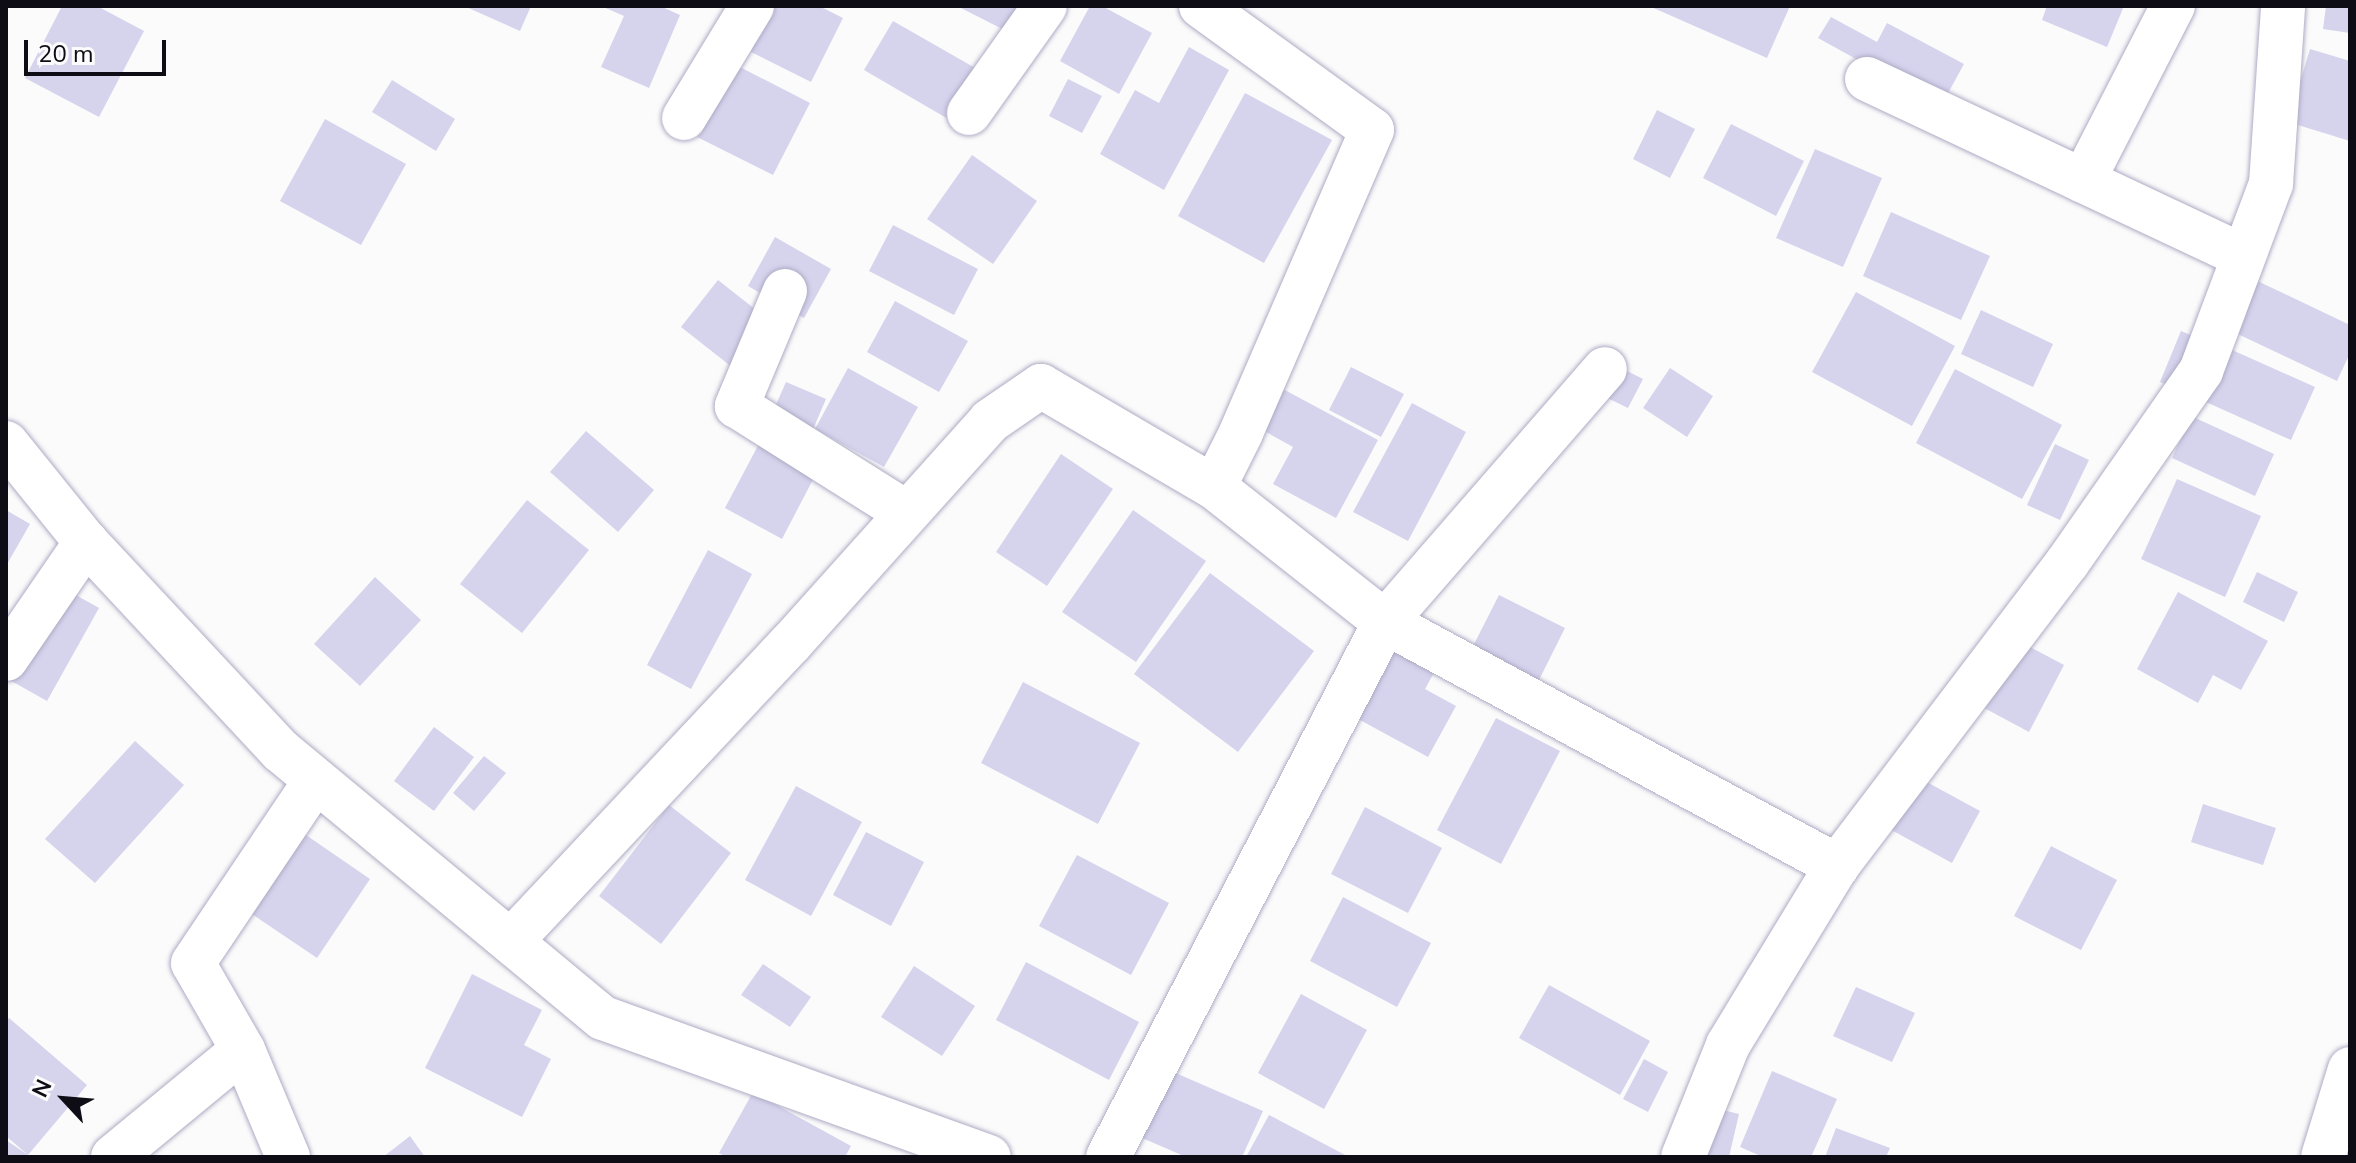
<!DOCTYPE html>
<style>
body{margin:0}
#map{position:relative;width:2356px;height:1163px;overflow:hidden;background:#fbfbfb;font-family:"Nunito Sans",sans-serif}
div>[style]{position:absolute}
.building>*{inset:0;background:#d6d3ed}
.roads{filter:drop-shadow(0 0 2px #adabc4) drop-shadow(0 0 2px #adabc4)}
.minor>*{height:44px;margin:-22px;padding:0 22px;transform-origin:22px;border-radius:22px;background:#fff}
span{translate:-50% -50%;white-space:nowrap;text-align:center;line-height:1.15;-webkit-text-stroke:6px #fbfbfb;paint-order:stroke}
.frame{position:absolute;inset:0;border:8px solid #0e0d16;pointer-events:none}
.north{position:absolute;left:24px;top:1059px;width:80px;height:80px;-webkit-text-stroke:6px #fbfbfb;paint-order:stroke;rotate:296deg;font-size:22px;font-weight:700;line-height:32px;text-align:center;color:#0e0d16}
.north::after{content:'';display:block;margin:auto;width:28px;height:36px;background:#0e0d16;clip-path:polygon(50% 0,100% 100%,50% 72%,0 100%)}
.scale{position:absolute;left:24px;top:40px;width:142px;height:36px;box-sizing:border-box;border:4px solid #0e0d16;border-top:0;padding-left:10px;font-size:24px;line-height:28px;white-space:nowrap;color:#0e0d16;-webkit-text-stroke:6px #fbfbfb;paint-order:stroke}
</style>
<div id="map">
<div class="building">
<i style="clip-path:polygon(62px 6px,97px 6px,144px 31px,99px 117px,25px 78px)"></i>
<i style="clip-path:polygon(464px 6px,531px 6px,520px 31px)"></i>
<i style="clip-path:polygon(601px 6px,660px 6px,680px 15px,649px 88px,601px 67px,624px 16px)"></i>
<i style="clip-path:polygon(772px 6px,819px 6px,843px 18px,811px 82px,749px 51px)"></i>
<i style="clip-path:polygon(957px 6px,1044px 6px,1026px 41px)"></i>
<i style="clip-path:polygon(1090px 6px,1102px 6px,1152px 33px,1119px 94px,1060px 61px)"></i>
<i style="clip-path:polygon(1649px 6px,1790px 6px,1767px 58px)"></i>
<i style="clip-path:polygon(2047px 6px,2124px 6px,2107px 47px,2042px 20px)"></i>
<i style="clip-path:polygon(2326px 6px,2350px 6px,2350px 33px,2323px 29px)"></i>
<i style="clip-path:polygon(1831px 17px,1877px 42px,1887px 23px,1964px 64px,1941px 106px,1818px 38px)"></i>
<i style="clip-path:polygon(893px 21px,984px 73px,955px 123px,864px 70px)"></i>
<i style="clip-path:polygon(1189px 47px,1229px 70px,1164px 190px,1100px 154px,1135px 90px,1159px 103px)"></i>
<i style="clip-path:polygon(2310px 49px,2350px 61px,2350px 141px,2288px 122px)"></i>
<i style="clip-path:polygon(734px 64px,810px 103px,773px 175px,697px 137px)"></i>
<i style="clip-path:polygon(1068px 79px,1102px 96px,1082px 133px,1049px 116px)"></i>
<i style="clip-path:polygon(392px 80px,455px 119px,436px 151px,372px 112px)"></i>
<i style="clip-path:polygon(1245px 93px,1332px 140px,1264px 263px,1178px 216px)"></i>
<i style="clip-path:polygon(1657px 110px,1695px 129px,1670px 178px,1633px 159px)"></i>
<i style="clip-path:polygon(325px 119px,406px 164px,361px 245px,280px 201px)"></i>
<i style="clip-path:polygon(1731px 124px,1804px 161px,1776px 216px,1703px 178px)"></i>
<i style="clip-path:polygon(1815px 149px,1882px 178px,1843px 267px,1776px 238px)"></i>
<i style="clip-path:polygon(972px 155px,1037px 201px,993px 264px,927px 219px)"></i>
<i style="clip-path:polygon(1891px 212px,1990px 256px,1961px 320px,1863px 276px)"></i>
<i style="clip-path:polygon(893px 225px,978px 269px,954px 315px,869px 271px)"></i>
<i style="clip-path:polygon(775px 237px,831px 269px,804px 318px,748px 286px)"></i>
<i style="clip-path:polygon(2230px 268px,2350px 325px,2350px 353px,2337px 381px,2206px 319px)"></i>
<i style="clip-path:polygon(718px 280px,779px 328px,742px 375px,681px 327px)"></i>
<i style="clip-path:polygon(1856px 292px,1955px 346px,1912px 426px,1812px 372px)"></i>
<i style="clip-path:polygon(895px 301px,968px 341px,939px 392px,867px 352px)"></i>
<i style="clip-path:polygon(1981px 310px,2053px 344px,2033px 387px,1961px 354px)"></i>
<i style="clip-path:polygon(2181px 331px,2207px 342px,2185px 392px,2160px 382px)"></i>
<i style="clip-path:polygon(2212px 341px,2315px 387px,2291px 440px,2188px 394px)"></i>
<i style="clip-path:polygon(1607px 361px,1643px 379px,1628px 408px,1593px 391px)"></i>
<i style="clip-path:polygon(1351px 367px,1404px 394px,1381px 437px,1329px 410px)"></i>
<i style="clip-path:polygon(848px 368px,918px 407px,884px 467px,815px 429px)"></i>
<i style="clip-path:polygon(1670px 368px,1713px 396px,1687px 437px,1643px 408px)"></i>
<i style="clip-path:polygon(1955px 369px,2062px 425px,2022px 499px,1916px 443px)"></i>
<i style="clip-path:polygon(786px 382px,826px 399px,811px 434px,771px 416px)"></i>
<i style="clip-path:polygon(1281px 388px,1378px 440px,1336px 518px,1273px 484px,1293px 447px,1259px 428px)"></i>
<i style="clip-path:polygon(1412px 403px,1466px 432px,1408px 541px,1353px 512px)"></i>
<i style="clip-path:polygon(2191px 416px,2274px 454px,2255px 496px,2172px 458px)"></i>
<i style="clip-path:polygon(586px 431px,654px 490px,618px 532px,550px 472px)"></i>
<i style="clip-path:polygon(762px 438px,819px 468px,782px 539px,725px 508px)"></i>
<i style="clip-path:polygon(2055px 444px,2089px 460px,2060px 520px,2027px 505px)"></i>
<i style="clip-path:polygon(1061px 454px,1113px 489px,1047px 586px,996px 552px)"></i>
<i style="clip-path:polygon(2177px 479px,2261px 516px,2225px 597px,2141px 559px)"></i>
<i style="clip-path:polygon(527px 500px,589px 550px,522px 633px,460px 584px)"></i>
<i style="clip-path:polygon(6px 510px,30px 524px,6px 566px)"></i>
<i style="clip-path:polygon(1133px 510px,1206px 561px,1136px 662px,1062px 612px)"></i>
<i style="clip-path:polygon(708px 550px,752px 574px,691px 689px,647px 665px)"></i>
<i style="clip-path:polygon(2257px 572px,2298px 592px,2284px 622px,2243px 602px)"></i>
<i style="clip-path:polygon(1210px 573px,1314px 651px,1238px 752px,1134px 674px)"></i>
<i style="clip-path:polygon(42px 576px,99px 608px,47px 701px,6px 678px)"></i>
<i style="clip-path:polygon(375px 577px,421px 620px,360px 686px,314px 644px)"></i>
<i style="clip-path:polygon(2178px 592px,2268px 641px,2241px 690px,2213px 675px,2198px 703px,2137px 669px)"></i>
<i style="clip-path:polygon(1499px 595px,1565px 628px,1535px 688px,1469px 654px)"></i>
<i style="clip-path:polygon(1996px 629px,2064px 665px,2029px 732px,1960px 695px)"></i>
<i style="clip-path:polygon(1386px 644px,1435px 671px,1425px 689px,1456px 706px,1428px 757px,1349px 714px)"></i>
<i style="clip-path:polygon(1023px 682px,1140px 743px,1098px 824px,981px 763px)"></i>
<i style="clip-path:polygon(1496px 718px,1560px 751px,1501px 864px,1437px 830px)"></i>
<i style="clip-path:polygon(434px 727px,474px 757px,434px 811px,394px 781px)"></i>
<i style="clip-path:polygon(135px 741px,184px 785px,95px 883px,45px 839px)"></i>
<i style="clip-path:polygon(484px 756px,506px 773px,474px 811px,453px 793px)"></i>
<i style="clip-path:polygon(1901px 768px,1980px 811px,1952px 863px,1873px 820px)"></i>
<i style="clip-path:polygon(796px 786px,862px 822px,811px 916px,745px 880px)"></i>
<i style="clip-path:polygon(2203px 804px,2276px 828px,2263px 865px,2191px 842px)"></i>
<i style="clip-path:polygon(669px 805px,731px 853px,661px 944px,599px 896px)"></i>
<i style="clip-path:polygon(1365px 807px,1442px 848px,1408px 913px,1331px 874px)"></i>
<i style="clip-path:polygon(290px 824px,370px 879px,317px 958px,237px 904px)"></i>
<i style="clip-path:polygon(866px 832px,924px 862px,891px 926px,833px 895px)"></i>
<i style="clip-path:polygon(2051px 846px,2117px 880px,2081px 950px,2014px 916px)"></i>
<i style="clip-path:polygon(1077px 855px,1169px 903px,1131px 975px,1039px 926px)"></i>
<i style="clip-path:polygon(1343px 897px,1431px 943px,1397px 1007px,1310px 961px)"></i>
<i style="clip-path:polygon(1026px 962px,1139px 1022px,1109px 1080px,996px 1020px)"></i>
<i style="clip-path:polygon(763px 964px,811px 997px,790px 1027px,741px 995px)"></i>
<i style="clip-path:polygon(914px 966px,975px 1006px,942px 1056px,881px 1017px)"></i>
<i style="clip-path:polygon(472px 974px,542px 1010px,524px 1045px,551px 1059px,522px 1117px,425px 1068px)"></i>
<i style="clip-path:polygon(1549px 985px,1650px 1041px,1620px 1095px,1519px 1038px)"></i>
<i style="clip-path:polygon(1856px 987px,1915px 1013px,1892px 1062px,1833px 1036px)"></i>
<i style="clip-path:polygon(1301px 994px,1367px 1030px,1324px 1109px,1258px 1073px)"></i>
<i style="clip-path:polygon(9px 1018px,87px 1085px,28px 1155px,6px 1136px,6px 1021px)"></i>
<i style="clip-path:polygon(1644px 1059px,1668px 1072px,1648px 1112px,1623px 1099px)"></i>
<i style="clip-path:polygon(1155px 1064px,1263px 1111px,1242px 1157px,1186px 1157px,1126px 1131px)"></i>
<i style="clip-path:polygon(1772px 1071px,1837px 1099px,1811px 1157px,1763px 1157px,1740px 1147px)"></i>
<i style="clip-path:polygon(753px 1092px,851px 1146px,845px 1157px,726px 1157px,719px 1153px)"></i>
<i style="clip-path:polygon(1698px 1104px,1739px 1114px,1729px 1157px,1700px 1157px)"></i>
<i style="clip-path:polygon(1269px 1115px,1349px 1157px,1246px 1157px)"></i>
<i style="clip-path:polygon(1836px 1128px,1890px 1148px,1886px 1157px,1825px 1157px)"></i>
<i style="clip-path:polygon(410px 1136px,425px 1157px,383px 1157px)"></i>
<i style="clip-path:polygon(6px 1140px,28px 1155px,31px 1157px,6px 1157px)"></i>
</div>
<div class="roads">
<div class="minor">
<i style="left:1201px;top:6px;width:211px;rotate:35.9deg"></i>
<i style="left:1372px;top:130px;width:330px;rotate:113.4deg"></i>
<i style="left:1241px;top:433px;width:60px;rotate:116.6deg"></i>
<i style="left:1867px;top:79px;width:416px;rotate:25.2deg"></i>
<i style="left:969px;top:113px;width:131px;rotate:-54.6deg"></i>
<i style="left:684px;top:118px;width:131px;rotate:-58.7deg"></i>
<i style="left:2083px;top:181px;width:197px;rotate:-62.8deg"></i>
<i style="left:785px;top:291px;width:125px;rotate:112.7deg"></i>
<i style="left:737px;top:406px;width:201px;rotate:32.2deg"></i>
<i style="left:6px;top:443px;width:127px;rotate:51.1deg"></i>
<i style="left:86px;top:542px;width:286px;rotate:47deg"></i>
<i style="left:281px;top:751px;width:418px;rotate:39.7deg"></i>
<i style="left:603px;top:1018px;width:410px;rotate:19.8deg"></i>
<i style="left:6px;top:659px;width:142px;rotate:-55.6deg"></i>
<i style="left:511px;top:941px;width:409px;rotate:-46.8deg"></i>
<i style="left:791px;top:643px;width:298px;rotate:-48.1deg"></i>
<i style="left:990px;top:421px;width:62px;rotate:-34.5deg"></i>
<i style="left:1041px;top:386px;width:200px;rotate:30.3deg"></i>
<i style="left:1214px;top:487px;width:218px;rotate:38.3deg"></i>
<i style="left:1385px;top:622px;width:335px;rotate:-49deg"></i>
<i style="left:113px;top:1157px;width:168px;rotate:-39.5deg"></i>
<i style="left:288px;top:1157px;width:116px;rotate:-112.8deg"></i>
<i style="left:243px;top:1050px;width:100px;rotate:-119.9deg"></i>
<i style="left:193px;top:963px;width:220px;rotate:-56.1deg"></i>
<i style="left:1108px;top:1157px;width:602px;rotate:-62.63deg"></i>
<i style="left:1385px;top:622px;width:514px;rotate:28.36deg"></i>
<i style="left:1683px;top:1157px;width:121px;rotate:-68.1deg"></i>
<i style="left:1728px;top:1045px;width:210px;rotate:-58.7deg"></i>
<i style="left:1837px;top:866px;width:380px;rotate:-52.8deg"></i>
<i style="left:2067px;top:563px;width:234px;rotate:-55.1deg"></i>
<i style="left:2201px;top:371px;width:200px;rotate:-69.5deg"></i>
<i style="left:2271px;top:184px;width:178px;rotate:-86.1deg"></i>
<i style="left:2323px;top:1157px;width:92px;rotate:-72.9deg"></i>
</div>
</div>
<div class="frame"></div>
<div class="north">N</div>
<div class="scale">20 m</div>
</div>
